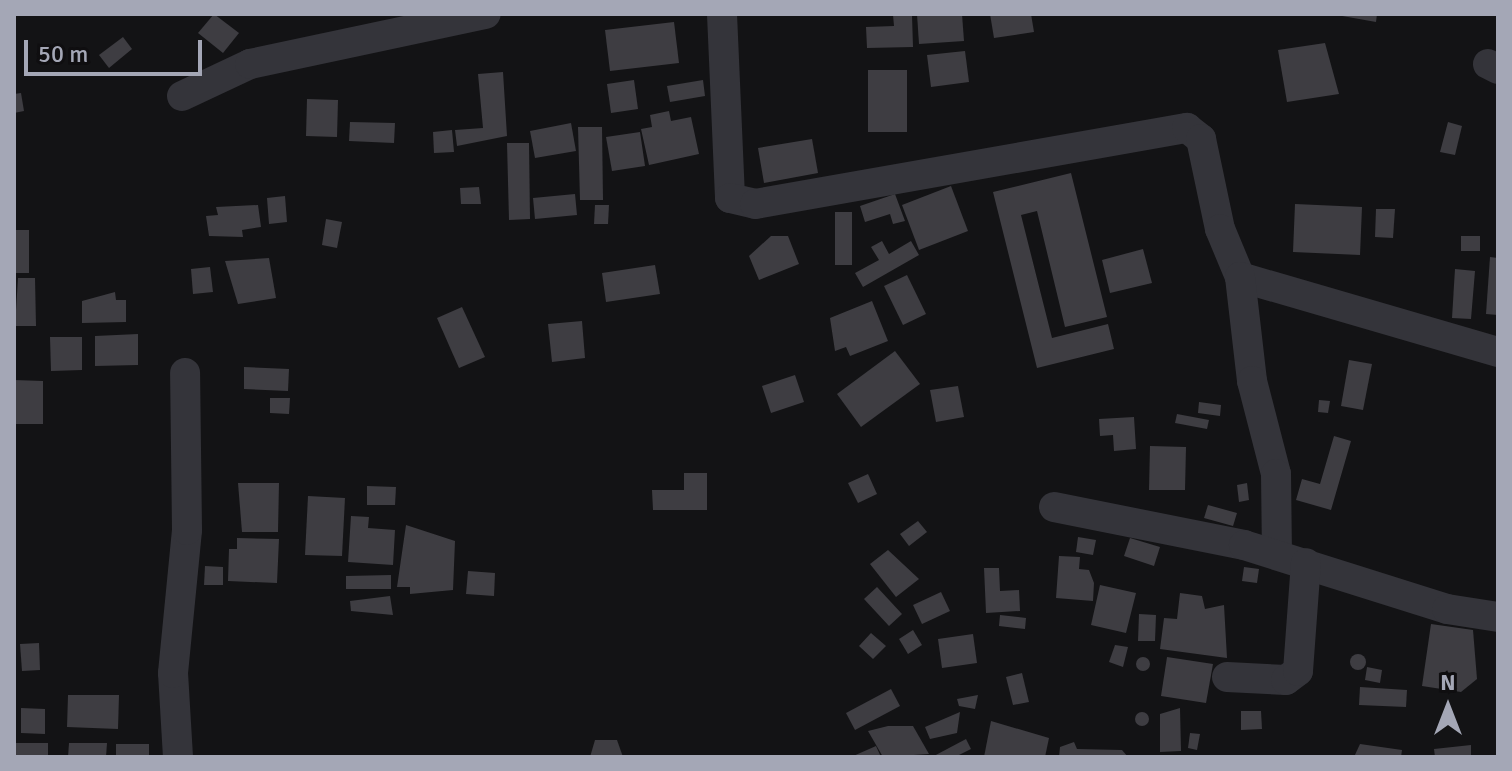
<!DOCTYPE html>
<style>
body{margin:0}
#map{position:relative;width:1512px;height:771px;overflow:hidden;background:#131315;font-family:Signika,sans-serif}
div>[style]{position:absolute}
.building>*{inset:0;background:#3e3d42}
.round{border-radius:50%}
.minor>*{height:30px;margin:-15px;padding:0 15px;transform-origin:15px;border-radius:15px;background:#34343a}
span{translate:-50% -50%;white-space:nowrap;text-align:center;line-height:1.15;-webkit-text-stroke:8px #0f0e10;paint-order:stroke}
.frame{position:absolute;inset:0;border:16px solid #a4a7b6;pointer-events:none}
.north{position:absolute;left:1408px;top:667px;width:80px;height:80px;-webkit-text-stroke:6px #0f0e10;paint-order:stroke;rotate:0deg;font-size:22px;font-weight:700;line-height:32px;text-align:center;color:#a4a7b6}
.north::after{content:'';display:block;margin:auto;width:28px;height:36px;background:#a4a7b6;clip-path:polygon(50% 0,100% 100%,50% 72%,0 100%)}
.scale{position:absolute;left:24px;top:40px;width:178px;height:36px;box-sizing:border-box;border:4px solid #a4a7b6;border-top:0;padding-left:10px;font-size:24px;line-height:28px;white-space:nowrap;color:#a4a7b6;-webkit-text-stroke:6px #0f0e10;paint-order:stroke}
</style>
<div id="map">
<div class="building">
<i style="clip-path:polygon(214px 14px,239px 33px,223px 53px,198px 33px)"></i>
<i style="clip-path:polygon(917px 14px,962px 14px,964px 41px,919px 44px)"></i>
<i style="clip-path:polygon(990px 14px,1031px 14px,1034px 32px,994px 38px)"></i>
<i style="clip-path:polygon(1331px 14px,1377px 14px,1376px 22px)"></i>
<i style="clip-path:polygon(893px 15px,912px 15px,913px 47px,867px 48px,866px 27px,894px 26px)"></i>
<i style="clip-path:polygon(674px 22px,679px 63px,610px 71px,605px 30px)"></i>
<i style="clip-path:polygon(123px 37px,132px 49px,109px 68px,99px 55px)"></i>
<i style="clip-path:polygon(1325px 43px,1339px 94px,1287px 102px,1278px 50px)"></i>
<i style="clip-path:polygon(965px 51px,969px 82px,931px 87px,927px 55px)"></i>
<i style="clip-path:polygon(868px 70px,907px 70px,907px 132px,868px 132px)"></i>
<i style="clip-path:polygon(503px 72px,507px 136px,457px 146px,455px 130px,483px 128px,478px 74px)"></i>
<i style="clip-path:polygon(634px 80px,638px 109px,611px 113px,607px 84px)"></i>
<i style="clip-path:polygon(703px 80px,705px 96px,670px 102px,667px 86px)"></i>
<i style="clip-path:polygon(21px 93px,24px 111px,14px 113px,14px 94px)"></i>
<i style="clip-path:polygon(307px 99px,338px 100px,337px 137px,306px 136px)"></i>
<i style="clip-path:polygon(669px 111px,671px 121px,691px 117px,699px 154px,649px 165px,641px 129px,652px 127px,650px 115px)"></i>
<i style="clip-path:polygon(350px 122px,395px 123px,394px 143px,349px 141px)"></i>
<i style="clip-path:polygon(1448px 122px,1462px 126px,1455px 155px,1440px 152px)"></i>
<i style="clip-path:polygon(571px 123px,576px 151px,535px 158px,530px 131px)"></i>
<i style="clip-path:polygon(578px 127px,602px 127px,603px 200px,580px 200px)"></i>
<i style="clip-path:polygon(452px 130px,454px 152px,434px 153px,433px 132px)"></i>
<i style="clip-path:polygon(640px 132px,645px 166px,612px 171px,606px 137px)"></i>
<i style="clip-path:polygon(812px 139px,818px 173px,764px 183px,758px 148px)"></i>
<i style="clip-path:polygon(507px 143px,529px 143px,530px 219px,509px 220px)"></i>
<i style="clip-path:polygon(1071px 173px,1107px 317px,1065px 327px,1037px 211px,1021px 215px,1052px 338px,1108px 324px,1114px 349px,1037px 368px,993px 192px)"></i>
<i style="clip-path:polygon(951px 186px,968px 231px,919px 250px,902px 205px)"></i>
<i style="clip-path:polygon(479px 187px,481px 204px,461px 204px,460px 188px)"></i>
<i style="clip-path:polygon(575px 194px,577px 215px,535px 219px,533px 198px)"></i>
<i style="clip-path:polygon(895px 194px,905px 221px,893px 224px,890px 214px,865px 222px,860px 206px)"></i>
<i style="clip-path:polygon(285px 196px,287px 222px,269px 224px,267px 198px)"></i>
<i style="clip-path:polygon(1295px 204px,1362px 207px,1360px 255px,1293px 252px)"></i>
<i style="clip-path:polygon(258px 205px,261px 227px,242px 230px,243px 237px,209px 236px,206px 216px,218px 215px,216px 207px)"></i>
<i style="clip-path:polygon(595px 205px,609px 205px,608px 224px,594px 224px)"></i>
<i style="clip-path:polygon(1376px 209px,1395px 209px,1393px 238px,1375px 237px)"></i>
<i style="clip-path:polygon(835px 212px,852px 212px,852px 265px,835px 265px)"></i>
<i style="clip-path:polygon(326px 219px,342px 222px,337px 248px,322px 245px)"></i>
<i style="clip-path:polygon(14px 230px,29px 230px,29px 273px,14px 273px)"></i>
<i style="clip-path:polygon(771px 236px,788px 236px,799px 264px,759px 280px,749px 256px)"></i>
<i style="clip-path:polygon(1461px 236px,1480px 236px,1480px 251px,1461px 251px)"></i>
<i style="clip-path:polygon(882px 241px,889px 254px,911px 241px,919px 255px,863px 287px,855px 273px,879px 260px,871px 247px)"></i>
<i style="clip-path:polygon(1143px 249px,1152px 283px,1110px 293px,1102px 260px)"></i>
<i style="clip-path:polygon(1490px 257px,1498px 258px,1498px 315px,1486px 314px)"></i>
<i style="clip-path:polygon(269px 258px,276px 298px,238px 304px,225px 261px)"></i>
<i style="clip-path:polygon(655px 265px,660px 294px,606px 302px,602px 273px)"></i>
<i style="clip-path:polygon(210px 267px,213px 292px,193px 294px,191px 269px)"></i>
<i style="clip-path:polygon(1455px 269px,1475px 271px,1471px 319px,1452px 318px)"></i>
<i style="clip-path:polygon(907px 275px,926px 314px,903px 325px,884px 286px)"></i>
<i style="clip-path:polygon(18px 278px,35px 278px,36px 326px,15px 326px)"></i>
<i style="clip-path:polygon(115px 292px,116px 300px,126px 300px,126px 322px,82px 323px,82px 301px)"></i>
<i style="clip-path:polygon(872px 301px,888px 341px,850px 356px,846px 347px,835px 351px,830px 318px)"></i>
<i style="clip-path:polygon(462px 307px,485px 357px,459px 368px,437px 318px)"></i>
<i style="clip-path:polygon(582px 321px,585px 358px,552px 362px,548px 324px)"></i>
<i style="clip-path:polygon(138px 334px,138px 365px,95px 366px,95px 336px)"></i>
<i style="clip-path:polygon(50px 337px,82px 337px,82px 370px,51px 371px)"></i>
<i style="clip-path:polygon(895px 351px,920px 384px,861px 427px,837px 394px)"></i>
<i style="clip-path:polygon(1349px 360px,1372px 364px,1363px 410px,1341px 406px)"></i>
<i style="clip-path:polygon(244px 367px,289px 369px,288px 391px,244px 389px)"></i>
<i style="clip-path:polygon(795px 375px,804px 402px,771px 413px,762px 386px)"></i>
<i style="clip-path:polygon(14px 380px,43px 381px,43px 424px,14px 424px)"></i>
<i style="clip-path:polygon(958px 386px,964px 417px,936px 422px,930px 390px)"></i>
<i style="clip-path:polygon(270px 398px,290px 398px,289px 414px,270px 413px)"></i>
<i style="clip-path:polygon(1319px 400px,1330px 401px,1328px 413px,1318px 412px)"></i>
<i style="clip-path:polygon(1199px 402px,1221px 405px,1220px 416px,1198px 413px)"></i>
<i style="clip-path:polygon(1177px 414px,1209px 420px,1207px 429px,1175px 423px)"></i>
<i style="clip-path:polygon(1134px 417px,1136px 449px,1114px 451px,1113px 435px,1100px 436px,1099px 419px)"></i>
<i style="clip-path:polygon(1334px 436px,1351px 441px,1331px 510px,1296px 500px,1302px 479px,1320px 484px)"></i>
<i style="clip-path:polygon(1150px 446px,1186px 447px,1185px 490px,1149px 490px)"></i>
<i style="clip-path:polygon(684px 473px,707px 473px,707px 510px,653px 510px,652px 490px,684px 490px)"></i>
<i style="clip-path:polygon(868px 474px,877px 494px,858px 503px,848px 483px)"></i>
<i style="clip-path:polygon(238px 483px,279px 483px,278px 532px,242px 532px)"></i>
<i style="clip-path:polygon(1247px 483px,1249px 500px,1239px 502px,1237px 485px)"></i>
<i style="clip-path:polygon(367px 486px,396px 487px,395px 505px,367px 505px)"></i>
<i style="clip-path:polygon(308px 496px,345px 498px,342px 556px,305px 555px)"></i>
<i style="clip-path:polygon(1208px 505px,1237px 513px,1233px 526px,1204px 518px)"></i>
<i style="clip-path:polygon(351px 516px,369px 517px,368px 528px,395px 530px,393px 565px,348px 562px)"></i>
<i style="clip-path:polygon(918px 521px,927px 532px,909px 546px,900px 534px)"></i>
<i style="clip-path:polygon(406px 525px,455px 541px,453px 590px,410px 594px,410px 587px,397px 587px)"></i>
<i style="clip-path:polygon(1078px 537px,1096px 540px,1093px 555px,1076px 552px)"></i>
<i style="clip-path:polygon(237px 538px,279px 539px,277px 583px,228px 581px,229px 549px,237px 549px)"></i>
<i style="clip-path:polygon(1130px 538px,1160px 547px,1154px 566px,1124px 556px)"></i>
<i style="clip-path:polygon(888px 550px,919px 579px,896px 597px,870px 564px)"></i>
<i style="clip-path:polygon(1059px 556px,1080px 557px,1079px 569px,1089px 570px,1094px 583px,1093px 601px,1056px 598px)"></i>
<i style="clip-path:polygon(205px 566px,223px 567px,223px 585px,204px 585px)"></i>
<i style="clip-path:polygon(1244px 567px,1259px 569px,1257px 583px,1242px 581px)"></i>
<i style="clip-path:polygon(984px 568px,999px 568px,1000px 591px,1019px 590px,1020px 611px,986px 613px)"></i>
<i style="clip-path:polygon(468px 571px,495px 573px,494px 596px,466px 594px)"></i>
<i style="clip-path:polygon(391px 575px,391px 589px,346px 589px,346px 576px)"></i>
<i style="clip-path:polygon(1100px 585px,1136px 593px,1126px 633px,1091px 625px)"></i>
<i style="clip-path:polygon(877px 587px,902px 614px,889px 626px,864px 599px)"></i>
<i style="clip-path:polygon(941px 592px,950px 611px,922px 624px,913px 605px)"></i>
<i style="clip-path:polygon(1180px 593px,1202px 596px,1205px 609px,1224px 605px,1227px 658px,1160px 649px,1164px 618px,1177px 619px)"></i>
<i style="clip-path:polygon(390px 596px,393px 615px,351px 611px,350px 601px)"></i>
<i style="clip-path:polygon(1139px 614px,1156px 615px,1155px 641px,1138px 641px)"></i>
<i style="clip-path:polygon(1000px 615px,1026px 618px,1025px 629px,999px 626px)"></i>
<i style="clip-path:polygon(1431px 624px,1473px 630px,1477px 679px,1461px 692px,1422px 686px)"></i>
<i style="clip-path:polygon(913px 630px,922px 645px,908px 654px,899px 639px)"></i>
<i style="clip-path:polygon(871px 633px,886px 646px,873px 659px,859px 646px)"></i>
<i style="clip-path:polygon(973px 634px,977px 663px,942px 668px,938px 639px)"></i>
<i style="clip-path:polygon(39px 643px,40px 670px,22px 671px,20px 644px)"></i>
<i style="clip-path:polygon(1115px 645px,1128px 647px,1123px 667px,1109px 662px)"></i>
<i class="round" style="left:1350px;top:654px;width:16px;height:16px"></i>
<i style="clip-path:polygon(1167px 657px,1213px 664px,1206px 703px,1161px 696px)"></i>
<i class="round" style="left:1136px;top:657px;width:14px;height:14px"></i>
<i style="clip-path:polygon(1367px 667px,1382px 670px,1380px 683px,1365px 680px)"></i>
<i style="clip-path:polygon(1022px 673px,1029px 702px,1013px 705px,1006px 677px)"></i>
<i style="clip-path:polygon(1360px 687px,1407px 690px,1406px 707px,1359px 705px)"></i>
<i style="clip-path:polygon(891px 689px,900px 706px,855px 730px,846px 713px)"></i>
<i style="clip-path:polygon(68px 695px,119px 695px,118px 729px,67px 727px)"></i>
<i style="clip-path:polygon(978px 695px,975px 709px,959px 706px,957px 699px)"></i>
<i style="clip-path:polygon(21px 708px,45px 709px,45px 734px,21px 733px)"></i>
<i style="clip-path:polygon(1180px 708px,1181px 751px,1160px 752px,1160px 714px)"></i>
<i style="clip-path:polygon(1241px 711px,1261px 711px,1262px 729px,1241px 730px)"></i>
<i class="round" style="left:1135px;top:712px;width:14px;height:14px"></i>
<i style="clip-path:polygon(960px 712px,957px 733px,930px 739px,925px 727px)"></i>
<i style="clip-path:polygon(991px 721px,1049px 738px,1045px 757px,984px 757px)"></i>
<i style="clip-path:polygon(888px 726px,913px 726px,929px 754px,883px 757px,868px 731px)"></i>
<i style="clip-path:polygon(1190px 733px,1200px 734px,1197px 750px,1188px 748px)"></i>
<i style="clip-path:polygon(966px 739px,971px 749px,955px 757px,932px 757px)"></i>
<i style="clip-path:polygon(595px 740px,617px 740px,623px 757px,590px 757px)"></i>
<i style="clip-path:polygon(1074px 742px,1077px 749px,1122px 750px,1128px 757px,1059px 757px,1060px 747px)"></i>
<i style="clip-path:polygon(14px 743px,48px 743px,48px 757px,14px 757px)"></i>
<i style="clip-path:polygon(69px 743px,107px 743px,106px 757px,68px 757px)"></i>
<i style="clip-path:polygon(116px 744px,149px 744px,149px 757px,116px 757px)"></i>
<i style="clip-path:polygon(1360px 744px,1402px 750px,1401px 757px,1354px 757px)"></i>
<i style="clip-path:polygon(1471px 745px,1471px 757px,1435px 757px,1434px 749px)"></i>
<i style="clip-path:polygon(876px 746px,881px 757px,851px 757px)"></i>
</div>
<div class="minor">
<i style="left:722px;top:14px;width:184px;rotate:87.5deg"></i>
<i style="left:730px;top:198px;width:26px;rotate:13deg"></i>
<i style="left:755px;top:204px;width:439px;rotate:-10deg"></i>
<i style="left:1187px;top:128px;width:18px;rotate:38deg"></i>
<i style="left:1201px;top:139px;width:92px;rotate:78.1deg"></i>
<i style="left:1220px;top:229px;width:52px;rotate:67.4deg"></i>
<i style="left:1240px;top:277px;width:269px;rotate:16.2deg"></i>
<i style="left:1488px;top:64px;width:11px;rotate:27deg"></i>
<i style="left:182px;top:96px;width:75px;rotate:-25.2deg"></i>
<i style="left:250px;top:64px;width:241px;rotate:-12deg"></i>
<i style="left:1240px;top:277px;width:105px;rotate:83.4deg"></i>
<i style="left:1252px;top:381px;width:96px;rotate:75.5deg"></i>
<i style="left:1276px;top:474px;width:81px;rotate:89.3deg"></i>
<i style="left:1054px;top:507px;width:194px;rotate:11.3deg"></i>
<i style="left:1244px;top:545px;width:213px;rotate:17.5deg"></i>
<i style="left:1447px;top:609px;width:52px;rotate:8.9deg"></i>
<i style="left:1227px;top:677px;width:59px;rotate:2.9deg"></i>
<i style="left:1286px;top:680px;width:15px;rotate:-37deg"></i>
<i style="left:1298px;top:671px;width:108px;rotate:-85.8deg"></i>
<i style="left:178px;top:757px;width:84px;rotate:-93.4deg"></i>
<i style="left:173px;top:673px;width:144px;rotate:-84.4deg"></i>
<i style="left:187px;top:530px;width:157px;rotate:-90.7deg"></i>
</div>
<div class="frame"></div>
<div class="north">N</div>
<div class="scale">50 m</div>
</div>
